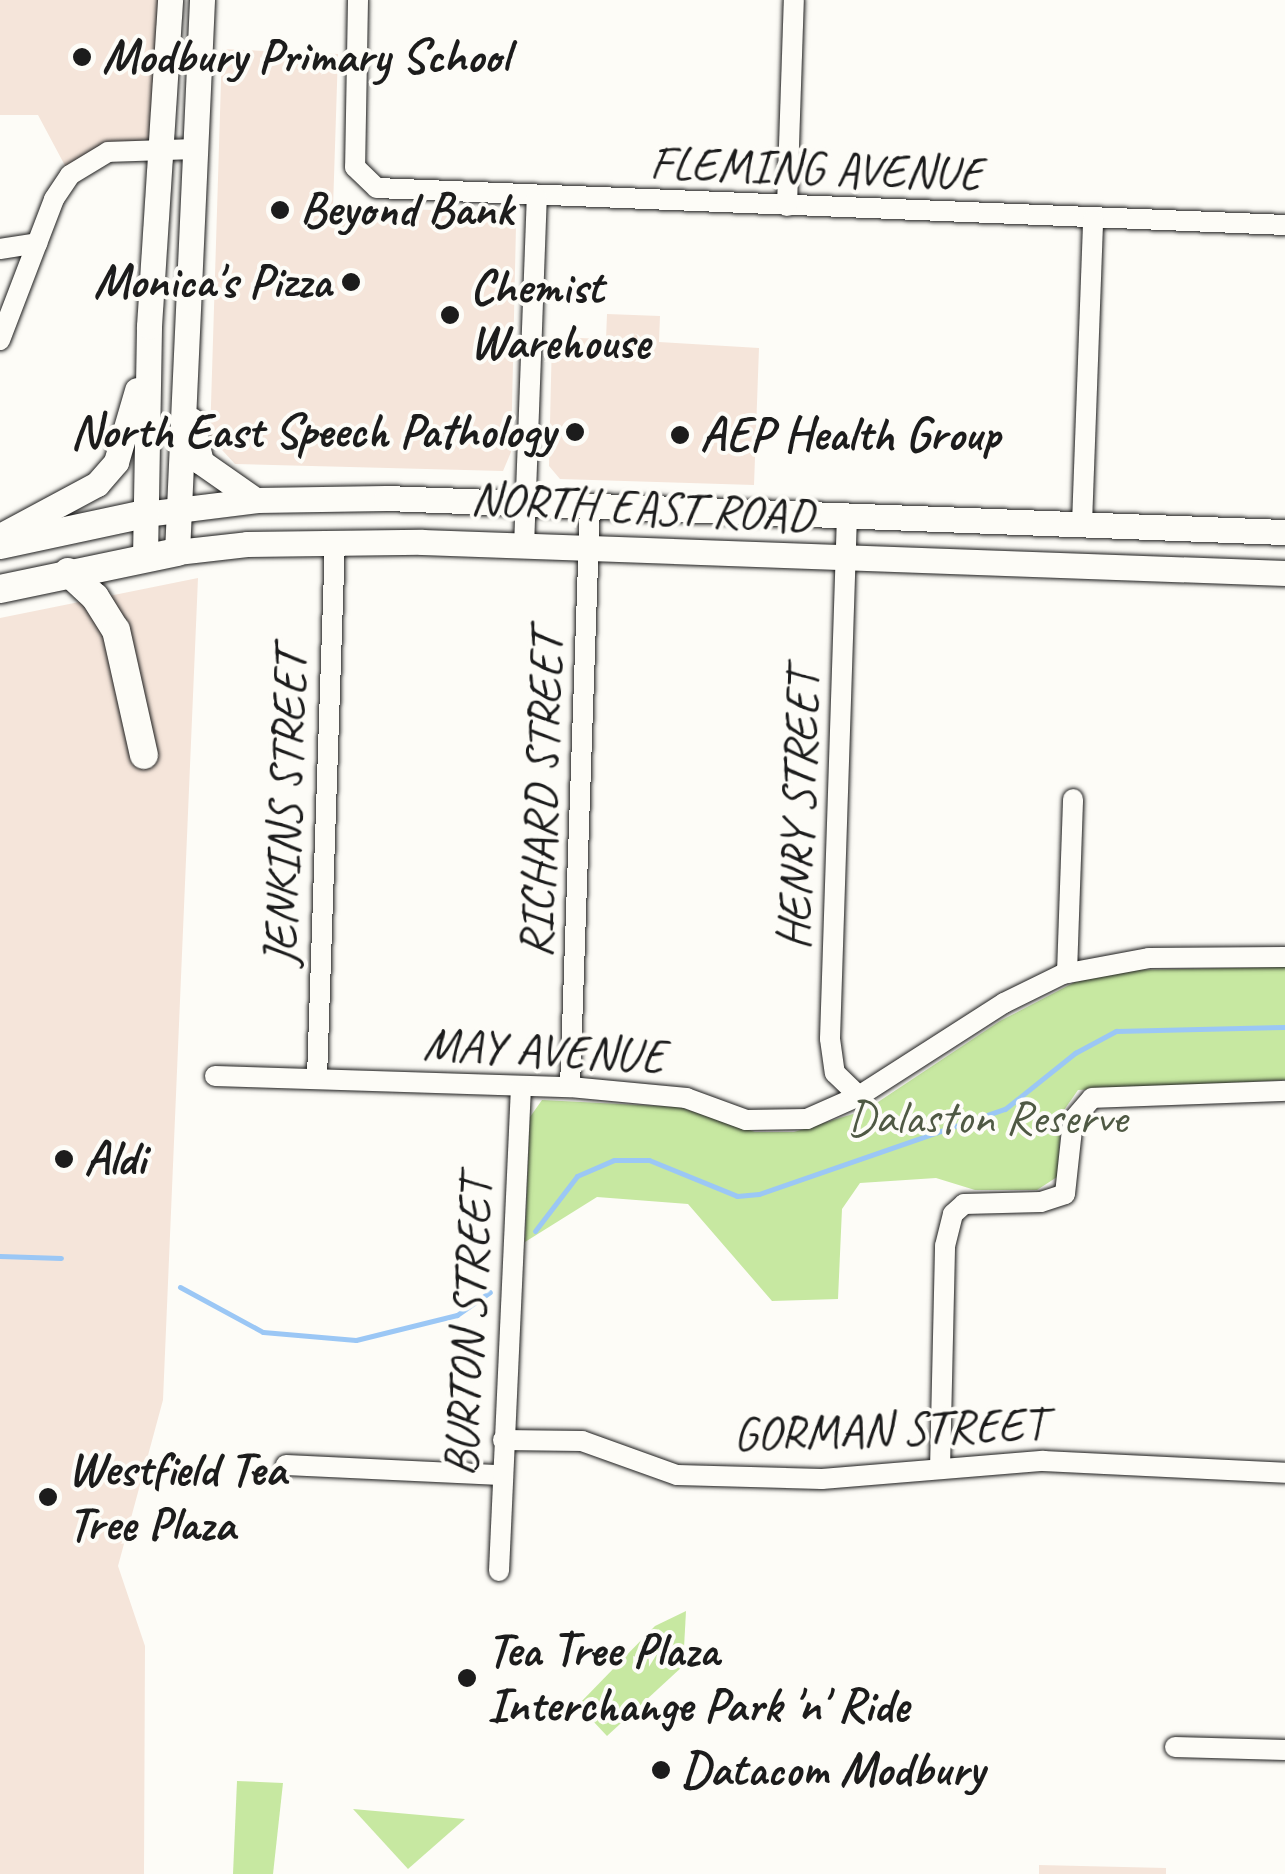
<!DOCTYPE html>
<style>
body{margin:0}
#map{position:relative;width:1285px;height:1874px;overflow:hidden;background:#fdfcf7;font-family:Caveat,sans-serif}
div>[style]{position:absolute}
.built>*{inset:0;background:#f5e5da}
.green>*{inset:0;background:#c7e8a1}
.stream>*{height:5px;margin:-2.5px;padding:0 2.5px;transform-origin:2.5px;border-radius:2.5px;background:#9bc7f5}
.roads{filter:drop-shadow(0 0 2px #1c1c1c) drop-shadow(0 0 2px #1c1c1c)}
.minor>*{height:20px;margin:-10px;padding:0 10px;transform-origin:10px;border-radius:10px;background:#fdfcf7}
.major>*{height:25px;margin:-12.5px;padding:0 12.5px;transform-origin:12.5px;border-radius:12.5px;background:#fdfcf7}
.highway>*{height:28px;margin:-14px;padding:0 14px;transform-origin:14px;border-radius:14px;background:#fdfcf7}
.dots>*{width:28px;height:28px;translate:-50% -50%;box-sizing:border-box;border:5px solid #fdfcf7;border-radius:50%}
span{translate:-50% -50%;white-space:nowrap;text-align:center;line-height:1.15;-webkit-text-stroke:8px #fdfcf7;paint-order:stroke}
.poi-label{font-size:48px;color:#1c1c1c;font-weight:700}
.left{translate:0 -50%;text-align:left}
.right{translate:-100% -50%;text-align:right}
.street-label{font-size:48px;color:#1c1c1c}
.park-label{font-size:48px;color:#4f5944}
</style>
<div id="map">
<div class="built">
<i style="clip-path:polygon(0 0,170px 0,157px 149px,128px 149px,70px 175px,38px 115px,0 115px)"></i>
<i style="clip-path:polygon(222px 49px,338px 54px,333px 208px,489px 211px,516px 226px,511px 452px,503px 471px,235px 464px,210px 437px)"></i>
<i style="clip-path:polygon(607px 314px,660px 316px,659px 342px,759px 348px,754px 485px,560px 479px,549px 466px,552px 337px,606px 339px)"></i>
<i style="clip-path:polygon(198px 578px,163px 1400px,118px 1566px,145px 1646px,144px 1874px,0 1874px,0 618px)"></i>
<i style="clip-path:polygon(1039px 1865px,1166px 1868px,1166px 1874px,1039px 1874px)"></i>
</div>
<div class="green">
<i style="clip-path:polygon(1285px 967px,1285px 1080px,1078px 1090px,1062px 1113px,1057px 1177px,1037px 1190px,975px 1190px,936px 1178px,860px 1183px,842px 1209px,838px 1299px,772px 1301px,688px 1204px,597px 1197px,525px 1242px,530px 1117px,542px 1100px,679px 1107px,755px 1132px,794px 1132px,866px 1110px,1000px 1021px,1075px 982px,1130px 970px)"></i>
<i style="clip-path:polygon(686px 1611px,683px 1666px,607px 1736px,578px 1705px,655px 1626px)"></i>
<i style="clip-path:polygon(237px 1781px,283px 1783px,273px 1874px,233px 1874px)"></i>
<i style="clip-path:polygon(353px 1809px,465px 1819px,408px 1869px)"></i>
</div>
<div class="stream">
<i style="left:535px;top:1231px;width:69px;rotate:-52.6deg"></i>
<i style="left:577px;top:1176px;width:40px;rotate:-23.4deg"></i>
<i style="left:614px;top:1160px;width:35px"></i>
<i style="left:649px;top:1160px;width:95px;rotate:22.2deg"></i>
<i style="left:737px;top:1196px;width:22px;rotate:-5deg"></i>
<i style="left:759px;top:1194px;width:260px;rotate:-19.1deg"></i>
<i style="left:1005px;top:1109px;width:90px;rotate:-38.7deg"></i>
<i style="left:1075px;top:1053px;width:47px;rotate:-28.2deg"></i>
<i style="left:1116px;top:1031px;width:169px;rotate:-1.4deg"></i>
<i style="left:0;top:1256px;width:61px;rotate:1.9deg"></i>
<i style="left:180px;top:1287px;width:94px;rotate:28.5deg"></i>
<i style="left:263px;top:1332px;width:93px;rotate:4.9deg"></i>
<i style="left:356px;top:1340px;width:104px;rotate:-13.9deg"></i>
<i style="left:457px;top:1315px;width:40px;rotate:-34.9deg"></i>
</div>
<div class="roads">
<div class="minor">
<i style="left:358px;top:0;width:167px;rotate:91deg"></i>
<i style="left:355px;top:167px;width:30px;rotate:44deg"></i>
<i style="left:377px;top:188px;width:909px;rotate:2.33deg"></i>
<i style="left:787px;top:206px;width:206px;rotate:-88.1deg"></i>
<i style="left:0;top:249px;width:38px;rotate:-9deg"></i>
<i style="left:0;top:340px;width:151px;rotate:-69deg"></i>
<i style="left:54px;top:199px;width:29px;rotate:-56deg"></i>
<i style="left:70px;top:175px;width:44px;rotate:-31.2deg"></i>
<i style="left:108px;top:152px;width:85px;rotate:-2deg"></i>
<i style="left:847px;top:515px;width:524px;rotate:91.86deg"></i>
<i style="left:830px;top:1039px;width:34px;rotate:82deg"></i>
<i style="left:835px;top:1073px;width:33px;rotate:44deg"></i>
<i style="left:1082px;top:524px;width:305px;rotate:-87.9deg"></i>
<i style="left:524px;top:547px;width:349px;rotate:-87.9deg"></i>
<i style="left:1067px;top:973px;width:174px;rotate:-88deg"></i>
<i style="left:215px;top:1076px;width:355px;rotate:1.8deg"></i>
<i style="left:570px;top:1087px;width:117px;rotate:5.4deg"></i>
<i style="left:686px;top:1098px;width:64px;rotate:20.1deg"></i>
<i style="left:746px;top:1120px;width:61px;rotate:-0.9deg"></i>
<i style="left:807px;top:1119px;width:57px;rotate:-23.9deg"></i>
<i style="left:859px;top:1096px;width:172px;rotate:-32.7deg"></i>
<i style="left:1004px;top:1003px;width:66px;rotate:-26.2deg"></i>
<i style="left:1063px;top:974px;width:87px;rotate:-10.5deg"></i>
<i style="left:1149px;top:958px;width:136px;rotate:-0.4deg"></i>
<i style="left:317px;top:1078px;width:537px;rotate:-88.08deg"></i>
<i style="left:570px;top:1087px;width:581px;rotate:-88.03deg"></i>
<i style="left:503px;top:1440px;width:79px;rotate:0.7deg"></i>
<i style="left:582px;top:1441px;width:101px;rotate:19.7deg"></i>
<i style="left:677px;top:1475px;width:145px;rotate:1.6deg"></i>
<i style="left:822px;top:1479px;width:222px;rotate:-4.7deg"></i>
<i style="left:1043px;top:1461px;width:242px;rotate:2.8deg"></i>
<i style="left:286px;top:1465px;width:215px;rotate:2.7deg"></i>
<i style="left:940px;top:1469px;width:223px;rotate:-88.7deg"></i>
<i style="left:945px;top:1246px;width:33px;rotate:-76deg"></i>
<i style="left:953px;top:1214px;width:15px;rotate:-42deg"></i>
<i style="left:964px;top:1204px;width:77px;rotate:-1.5deg"></i>
<i style="left:1041px;top:1202px;width:25px;rotate:-18deg"></i>
<i style="left:1065px;top:1194px;width:74px;rotate:-83.8deg"></i>
<i style="left:1073px;top:1120px;width:29px;rotate:-49deg"></i>
<i style="left:1092px;top:1098px;width:193px;rotate:-2.1deg"></i>
<i style="left:499px;top:1571px;width:485px;rotate:-87.4deg"></i>
<i style="left:1175px;top:1747px;width:110px;rotate:1.6deg"></i>
</div>
<div class="major">
<i style="left:202px;top:0;width:553px;rotate:92.59deg"></i>
<i style="left:177px;top:552px;width:70px;rotate:-6.5deg"></i>
<i style="left:247px;top:544px;width:175px;rotate:-0.7deg"></i>
<i style="left:422px;top:542px;width:864px;rotate:2.06deg"></i>
<i style="left:191px;top:420px;width:43px;rotate:76.6deg"></i>
<i style="left:201px;top:462px;width:65px;rotate:34.9deg"></i>
<i style="left:145px;top:514px;width:113px;rotate:-7.1deg"></i>
<i style="left:257px;top:500px;width:129px;rotate:-0.9deg"></i>
<i style="left:386px;top:498px;width:900px;rotate:2.17deg"></i>
<i style="left:0;top:536px;width:110px;rotate:-28.2deg"></i>
<i style="left:97px;top:484px;width:29px;rotate:-49deg"></i>
<i style="left:116px;top:462px;width:75px;rotate:-73.7deg"></i>
<i style="left:145px;top:557px;width:231px;rotate:-89deg"></i>
<i style="left:149px;top:326px;width:327px;rotate:-86.3deg"></i>
</div>
<div class="highway">
<i style="left:0;top:545px;width:148px;rotate:-12.1deg"></i>
<i style="left:68px;top:572px;width:37px;rotate:43deg"></i>
<i style="left:95px;top:597px;width:39px;rotate:58deg"></i>
<i style="left:116px;top:630px;width:128px;rotate:77.4deg"></i>
<i style="left:0;top:589px;width:181px;rotate:-11.8deg"></i>
</div>
</div>
<div class="dots">
<i style="left:82px;top:57px;background:#1c1c1c"></i>
<i style="left:280px;top:210px;background:#1c1c1c"></i>
<i style="left:351px;top:282px;background:#1c1c1c"></i>
<i style="left:450px;top:315px;background:#1c1c1c"></i>
<i style="left:575px;top:432px;background:#1c1c1c"></i>
<i style="left:680px;top:435px;background:#1c1c1c"></i>
<i style="left:64px;top:1159px;background:#1c1c1c"></i>
<i style="left:48px;top:1497px;background:#1c1c1c"></i>
<i style="left:467px;top:1678px;background:#1c1c1c"></i>
<i style="left:661px;top:1770px;background:#1c1c1c"></i>
</div>
<div class="poi-label">
<span class="left" style="left:102px;top:57px">Modbury Primary School</span>
<span class="left" style="left:300px;top:210px">Beyond Bank</span>
<span class="right" style="left:331px;top:282px">Monica's Pizza</span>
<span class="left" style="left:470px;top:315px">Chemist<br>Warehouse</span>
<span class="right" style="left:555px;top:432px">North East Speech Pathology</span>
<span class="left" style="left:700px;top:435px">AEP Health Group</span>
<span class="left" style="left:84px;top:1159px">Aldi</span>
<span class="left" style="left:68px;top:1497px">Westfield Tea<br>Tree Plaza</span>
<span class="left" style="left:487px;top:1678px">Tea Tree Plaza<br>Interchange Park 'n' Ride</span>
<span class="left" style="left:681px;top:1770px">Datacom Modbury</span>
</div>
<div class="street-label">
<span style="left:816px;top:168px;rotate:2deg">FLEMING AVENUE</span>
<span style="left:642px;top:507px;rotate:3deg">NORTH EAST ROAD</span>
<span style="left:541px;top:795px;rotate:-88deg">RICHARD STREET</span>
<span style="left:285px;top:808px;rotate:-88deg">JENKINS STREET</span>
<span style="left:798px;top:810px;rotate:-88deg">HENRY STREET</span>
<span style="left:544px;top:1050px;rotate:3deg">MAY AVENUE</span>
<span style="left:468px;top:1327px;rotate:-87deg">BURTON STREET</span>
<span style="left:889px;top:1429px;rotate:-2deg">GORMAN STREET</span>
</div>
<div class="park-label">
<span style="left:987px;top:1118px">Dalaston Reserve</span>
</div>
</div>
